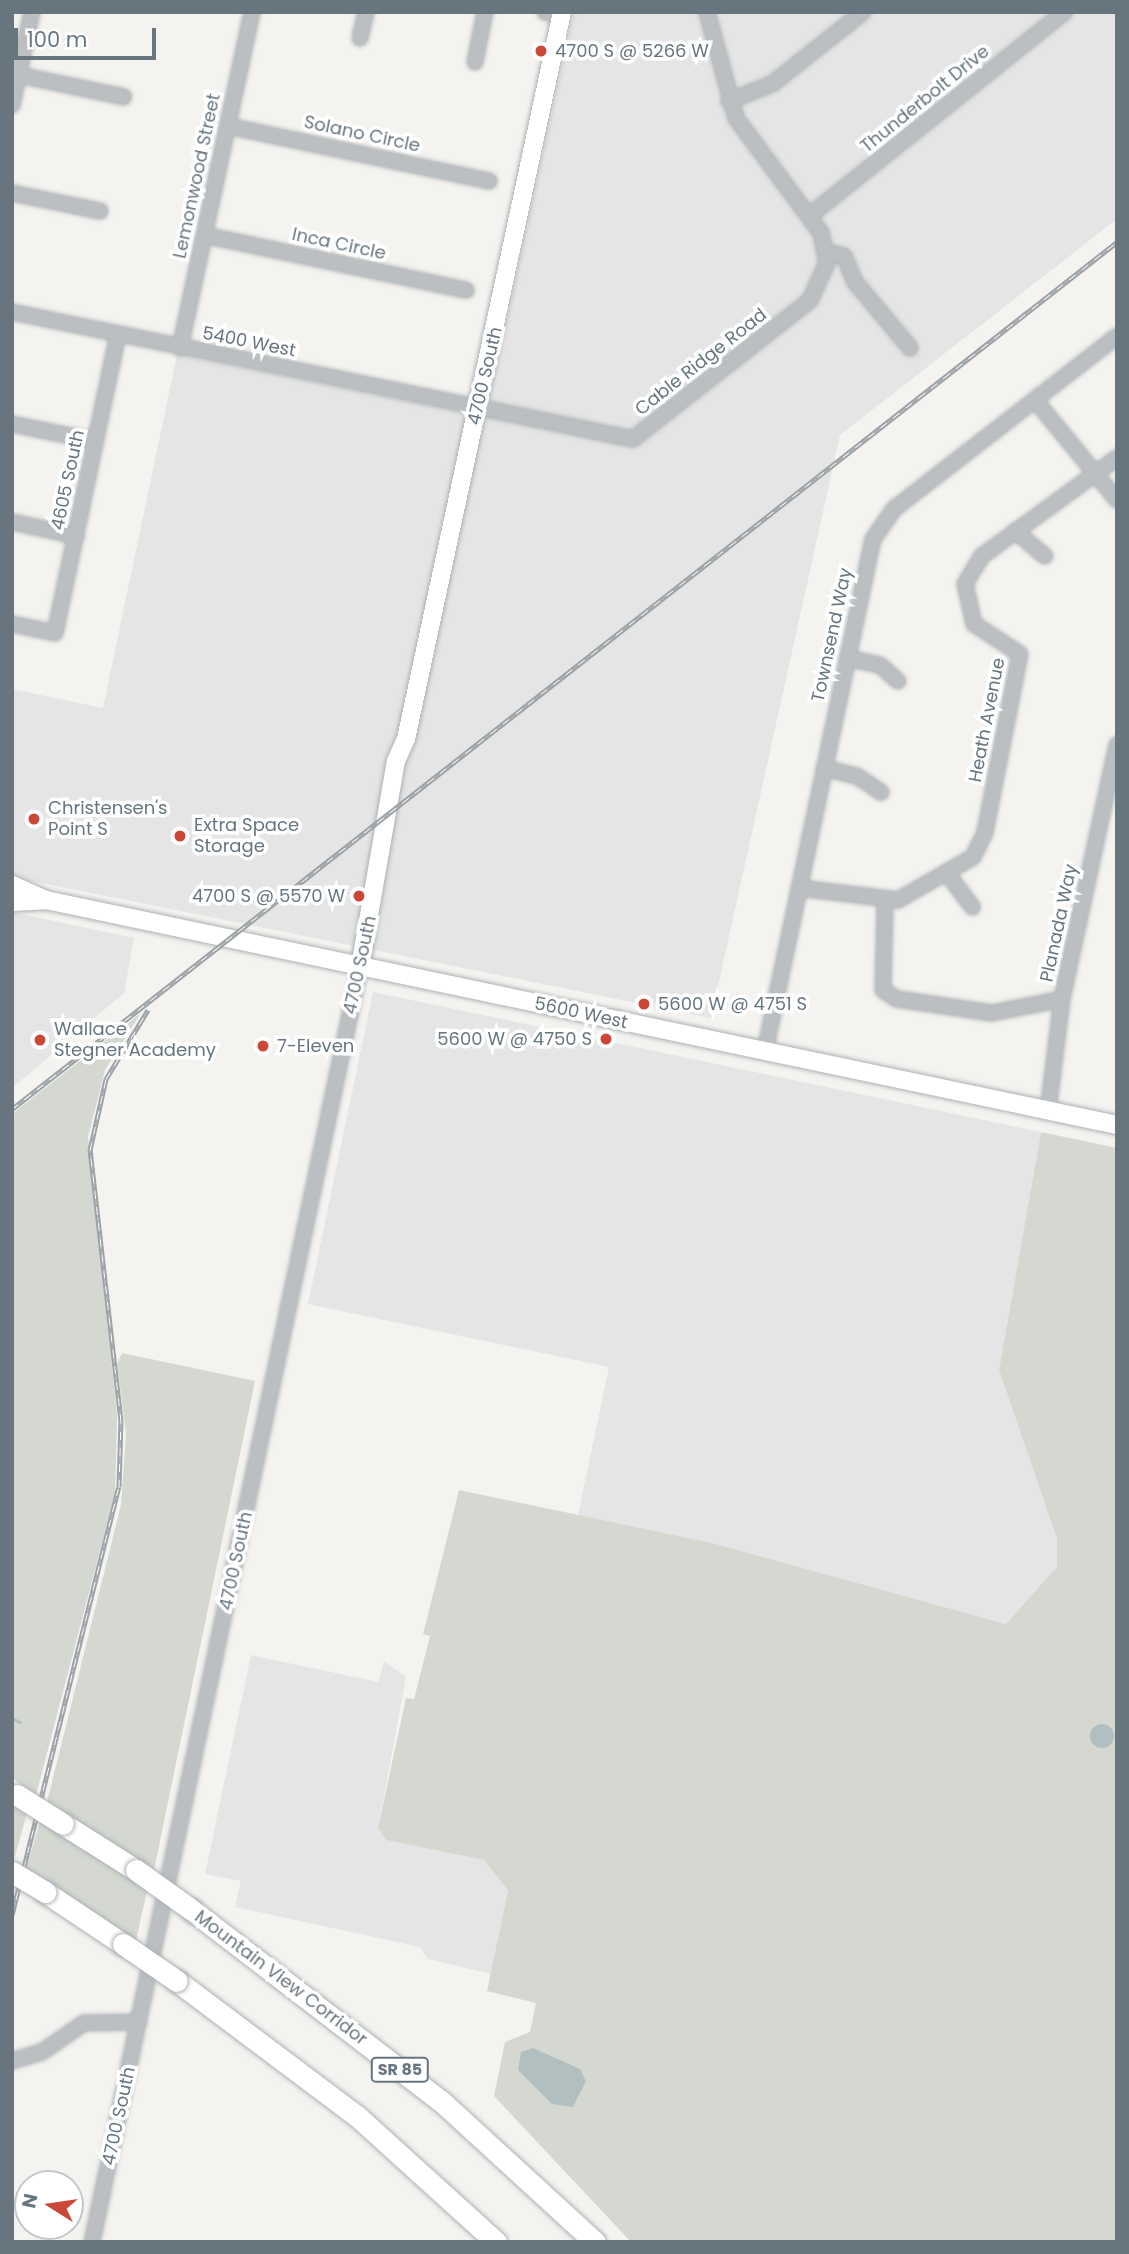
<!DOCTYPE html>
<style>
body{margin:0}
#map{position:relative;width:1129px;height:2254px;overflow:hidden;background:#f4f3f0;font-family:Poppins,sans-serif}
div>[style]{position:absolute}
.built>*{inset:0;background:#e4e5e4}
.green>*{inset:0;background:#d4d8d0}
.water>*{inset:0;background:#b2bfc1}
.round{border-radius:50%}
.stream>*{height:2.5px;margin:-1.25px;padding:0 1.25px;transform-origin:1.25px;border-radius:1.25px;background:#b2bfc1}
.roads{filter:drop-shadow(0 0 2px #adb2b4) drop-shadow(0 0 2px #adb2b4)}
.minor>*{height:14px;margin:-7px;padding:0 7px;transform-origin:7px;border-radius:7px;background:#bbbfc2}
.major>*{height:18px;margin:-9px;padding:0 9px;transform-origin:9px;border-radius:9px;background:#fff}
.highway>*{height:21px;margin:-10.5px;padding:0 10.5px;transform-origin:10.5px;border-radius:10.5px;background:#fff}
.rail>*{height:5px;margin-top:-2.5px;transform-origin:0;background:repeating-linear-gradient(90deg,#fff 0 8px,#9ca2a6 0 16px);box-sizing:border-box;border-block:2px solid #9ca2a6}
.bridges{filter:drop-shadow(0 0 2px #afb3b5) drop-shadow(0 0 2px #afb3b5)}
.highway-bridge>*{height:21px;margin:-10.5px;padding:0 10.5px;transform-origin:10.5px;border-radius:10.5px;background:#fff}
.dots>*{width:19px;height:19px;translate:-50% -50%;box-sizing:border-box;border:4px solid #fff;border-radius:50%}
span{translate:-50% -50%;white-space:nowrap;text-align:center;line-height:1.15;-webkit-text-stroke:7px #fff;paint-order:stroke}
.shield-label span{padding:2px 5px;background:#fff;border:2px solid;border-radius:5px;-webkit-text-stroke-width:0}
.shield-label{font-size:16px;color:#67767e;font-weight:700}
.poi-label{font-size:18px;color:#67767e}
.left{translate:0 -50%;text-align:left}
.right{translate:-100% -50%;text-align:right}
.street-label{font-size:18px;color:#67767e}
.frame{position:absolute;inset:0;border:14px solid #67767e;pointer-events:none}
.north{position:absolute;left:14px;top:2170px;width:70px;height:70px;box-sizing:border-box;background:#fff;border:2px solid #c2c8cb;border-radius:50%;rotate:282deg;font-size:19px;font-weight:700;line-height:28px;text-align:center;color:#67767e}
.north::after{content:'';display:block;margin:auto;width:24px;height:32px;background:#cb4839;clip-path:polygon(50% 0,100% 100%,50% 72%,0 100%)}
.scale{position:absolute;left:14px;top:28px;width:142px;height:32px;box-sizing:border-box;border:4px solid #67767e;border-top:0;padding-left:9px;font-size:21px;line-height:24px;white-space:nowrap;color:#67767e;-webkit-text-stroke:5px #fff;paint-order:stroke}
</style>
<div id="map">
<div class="built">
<i style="clip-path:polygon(574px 12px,1117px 12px,1117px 219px,840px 435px,711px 1018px,12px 877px,12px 689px,103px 708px,177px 355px,486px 418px)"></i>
<i style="clip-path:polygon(12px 912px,134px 938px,124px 993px,12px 1088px)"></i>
<i style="clip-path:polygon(373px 992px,1041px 1132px,999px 1370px,1057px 1539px,1057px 1568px,1006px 1624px,712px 1543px,578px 1515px,609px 1367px,308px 1304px)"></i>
<i style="clip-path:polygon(251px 1655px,378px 1682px,384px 1661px,406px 1677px,378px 1828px,386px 1840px,484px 1860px,508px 1892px,491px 1974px,428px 1959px,420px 1947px,235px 1907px,241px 1881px,205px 1874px)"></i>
</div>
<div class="green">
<i style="clip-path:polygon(141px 1013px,105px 1070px,88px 1137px,117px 1415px,115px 1493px,36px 1795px,12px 1778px,12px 1114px)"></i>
<i style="clip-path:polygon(1041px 1132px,1117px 1148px,1117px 2242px,631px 2242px,494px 2096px,505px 2042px,530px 2032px,536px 2003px,487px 1991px,508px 1891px,484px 1860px,386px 1840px,378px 1828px,406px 1698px,414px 1699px,430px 1636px,423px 1634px,459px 1490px,712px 1543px,1006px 1624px,1057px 1567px,1057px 1539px,999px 1370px)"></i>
<i style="clip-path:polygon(122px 1353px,255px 1381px,154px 1870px,47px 1802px,121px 1505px,126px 1434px,117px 1364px)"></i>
<i style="clip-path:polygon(12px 1804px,27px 1813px,14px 1860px,12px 1859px)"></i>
<i style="clip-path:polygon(40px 1821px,147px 1891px,136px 1940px,26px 1869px)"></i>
</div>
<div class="water">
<i class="round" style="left:1090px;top:1724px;width:24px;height:24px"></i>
<i style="clip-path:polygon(533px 2048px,580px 2069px,586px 2081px,573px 2107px,552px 2104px,518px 2070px,521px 2052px)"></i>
</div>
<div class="stream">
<i style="left:12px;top:1718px;width:9px;rotate:27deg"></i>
</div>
<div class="roads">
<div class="minor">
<i style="left:545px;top:12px;width:16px;rotate:14deg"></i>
<i style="left:360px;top:38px;width:27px;rotate:-77deg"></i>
<i style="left:475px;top:62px;width:51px;rotate:-78.7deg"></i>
<i style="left:19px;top:75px;width:107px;rotate:11.8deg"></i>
<i style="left:729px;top:101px;width:46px;rotate:-21.6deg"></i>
<i style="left:772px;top:84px;width:116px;rotate:-38.4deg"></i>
<i style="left:12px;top:105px;width:95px;rotate:-77.9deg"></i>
<i style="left:228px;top:126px;width:267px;rotate:11.9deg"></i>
<i style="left:12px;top:193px;width:90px;rotate:11.6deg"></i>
<i style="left:809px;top:216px;width:327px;rotate:-38.6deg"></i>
<i style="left:204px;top:235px;width:268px;rotate:11.9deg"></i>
<i style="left:827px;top:252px;width:17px;rotate:13deg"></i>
<i style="left:844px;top:256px;width:28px;rotate:67deg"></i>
<i style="left:855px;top:282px;width:86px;rotate:50.2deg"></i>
<i style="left:12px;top:312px;width:634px;rotate:11.56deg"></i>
<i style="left:633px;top:439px;width:225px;rotate:-38.1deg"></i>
<i style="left:810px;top:300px;width:41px;rotate:-65.3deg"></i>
<i style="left:827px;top:263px;width:31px;rotate:-101deg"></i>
<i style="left:821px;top:233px;width:143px;rotate:-126.5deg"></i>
<i style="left:736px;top:118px;width:110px;rotate:-105.3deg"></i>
<i style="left:180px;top:348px;width:344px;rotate:-77.9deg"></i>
<i style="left:1035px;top:400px;width:129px;rotate:50.6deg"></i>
<i style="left:12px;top:424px;width:85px;rotate:11.6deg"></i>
<i style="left:12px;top:522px;width:66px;rotate:12.3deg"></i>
<i style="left:1015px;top:531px;width:39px;rotate:40deg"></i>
<i style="left:12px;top:624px;width:44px;rotate:11.8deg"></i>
<i style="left:55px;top:633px;width:306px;rotate:-78.1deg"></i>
<i style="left:847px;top:658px;width:34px;rotate:12deg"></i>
<i style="left:880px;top:665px;width:24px;rotate:42deg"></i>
<i style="left:824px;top:768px;width:34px;rotate:14deg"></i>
<i style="left:857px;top:776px;width:29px;rotate:34deg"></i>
<i style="left:949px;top:876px;width:39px;rotate:53deg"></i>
<i style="left:799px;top:888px;width:100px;rotate:6.9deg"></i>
<i style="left:898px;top:900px;width:86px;rotate:-29.8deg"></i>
<i style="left:973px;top:857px;width:28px;rotate:-64deg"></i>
<i style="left:985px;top:832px;width:181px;rotate:-78.9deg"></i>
<i style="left:1020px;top:654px;width:55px;rotate:-146.9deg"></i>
<i style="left:974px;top:624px;width:41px;rotate:-102.7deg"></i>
<i style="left:965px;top:584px;width:33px;rotate:-59deg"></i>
<i style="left:982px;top:556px;width:167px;rotate:-36deg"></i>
<i style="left:885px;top:903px;width:87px;rotate:91.3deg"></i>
<i style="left:883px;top:990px;width:17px;rotate:33deg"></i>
<i style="left:897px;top:999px;width:96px;rotate:8.4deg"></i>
<i style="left:992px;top:1013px;width:71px;rotate:-11.3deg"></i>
<i style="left:765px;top:1051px;width:523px;rotate:-78.09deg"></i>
<i style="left:873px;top:539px;width:37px;rotate:-55deg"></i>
<i style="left:894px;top:509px;width:282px;rotate:-37.8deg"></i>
<i style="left:1048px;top:1111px;width:113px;rotate:-82.9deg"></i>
<i style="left:1062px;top:999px;width:260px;rotate:-77.8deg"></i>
<i style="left:12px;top:2061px;width:31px;rotate:-17deg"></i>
<i style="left:42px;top:2052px;width:51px;rotate:-34.6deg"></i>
<i style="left:84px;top:2023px;width:55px;rotate:-1deg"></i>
<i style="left:92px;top:2242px;width:1303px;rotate:-78.13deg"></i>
</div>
<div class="major">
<i style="left:12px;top:885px;width:37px;rotate:24deg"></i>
<i style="left:46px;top:900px;width:1094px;rotate:11.86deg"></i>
<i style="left:12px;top:902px;width:34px;rotate:-3deg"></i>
<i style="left:360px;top:967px;width:209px;rotate:-80.1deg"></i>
<i style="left:396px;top:761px;width:24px;rotate:-66deg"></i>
<i style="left:406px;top:739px;width:744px;rotate:-77.89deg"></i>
</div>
<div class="highway">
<i style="left:63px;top:1824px;width:86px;rotate:32.2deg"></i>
<i style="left:45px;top:1892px;width:94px;rotate:33.7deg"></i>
<i style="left:193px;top:1911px;width:312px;rotate:37.5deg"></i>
<i style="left:441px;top:2101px;width:209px;rotate:42.5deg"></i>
<i style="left:177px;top:1981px;width:225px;rotate:36.9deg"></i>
<i style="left:357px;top:2116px;width:188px;rotate:42.2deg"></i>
</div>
</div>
<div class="rail">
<i style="left:12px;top:1109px;width:1405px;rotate:-38.12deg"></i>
<i style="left:12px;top:1915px;width:441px;rotate:-76deg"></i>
<i style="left:119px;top:1487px;width:66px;rotate:-88.3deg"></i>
<i style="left:121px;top:1421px;width:273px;rotate:-96.5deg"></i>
<i style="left:90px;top:1150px;width:73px;rotate:-77.3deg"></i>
<i style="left:106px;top:1079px;width:81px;rotate:-58.7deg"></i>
</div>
<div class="bridges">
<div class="highway-bridge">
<i style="left:17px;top:1795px;width:54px;rotate:32.2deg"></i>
<i style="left:136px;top:1870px;width:70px;rotate:35.7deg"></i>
<i style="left:12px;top:1872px;width:39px;rotate:31deg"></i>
<i style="left:123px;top:1944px;width:65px;rotate:34.4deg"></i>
</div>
</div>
<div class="dots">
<i style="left:541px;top:51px;background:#cb4839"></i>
<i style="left:34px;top:819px;background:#cb4839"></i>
<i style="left:180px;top:836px;background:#cb4839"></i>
<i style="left:359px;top:896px;background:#cb4839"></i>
<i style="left:644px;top:1004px;background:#cb4839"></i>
<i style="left:606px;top:1039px;background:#cb4839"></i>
<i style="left:40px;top:1040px;background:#cb4839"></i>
<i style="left:263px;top:1046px;background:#cb4839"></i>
</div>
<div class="shield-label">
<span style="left:400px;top:2070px">SR 85</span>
</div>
<div class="poi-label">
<span class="left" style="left:555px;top:51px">4700 S @ 5266 W</span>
<span class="left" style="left:48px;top:819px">Christensen's<br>Point S</span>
<span class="left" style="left:194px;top:836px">Extra Space<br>Storage</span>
<span class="right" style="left:345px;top:896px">4700 S @ 5570 W</span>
<span class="left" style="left:658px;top:1004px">5600 W @ 4751 S</span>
<span class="left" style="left:54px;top:1040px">Wallace<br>Stegner Academy</span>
<span class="right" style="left:592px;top:1039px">5600 W @ 4750 S</span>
<span class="left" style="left:277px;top:1046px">7-Eleven</span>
</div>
<div class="street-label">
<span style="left:925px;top:99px;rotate:-39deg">Thunderbolt Drive</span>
<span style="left:362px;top:134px;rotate:12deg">Solano Circle</span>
<span style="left:197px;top:176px;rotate:-78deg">Lemonwood Street</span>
<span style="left:339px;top:244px;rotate:12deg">Inca Circle</span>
<span style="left:249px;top:342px;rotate:11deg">5400 West</span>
<span style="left:701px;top:362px;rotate:-38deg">Cable Ridge Road</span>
<span style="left:485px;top:376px;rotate:-77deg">4700 South</span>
<span style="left:68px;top:480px;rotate:-78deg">4605 South</span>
<span style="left:832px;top:635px;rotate:-78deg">Townsend Way</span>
<span style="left:987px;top:720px;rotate:-79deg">Heath Avenue</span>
<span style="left:1059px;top:923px;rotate:-78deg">Planada Way</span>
<span style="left:360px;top:965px;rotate:-78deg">4700 South</span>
<span style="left:581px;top:1013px;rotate:12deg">5600 West</span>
<span style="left:236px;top:1561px;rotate:-78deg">4700 South</span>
<span style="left:281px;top:1978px;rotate:37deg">Mountain View Corridor</span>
<span style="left:119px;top:2116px;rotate:-78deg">4700 South</span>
</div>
<div class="frame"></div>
<div class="north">N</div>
<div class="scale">100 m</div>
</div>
